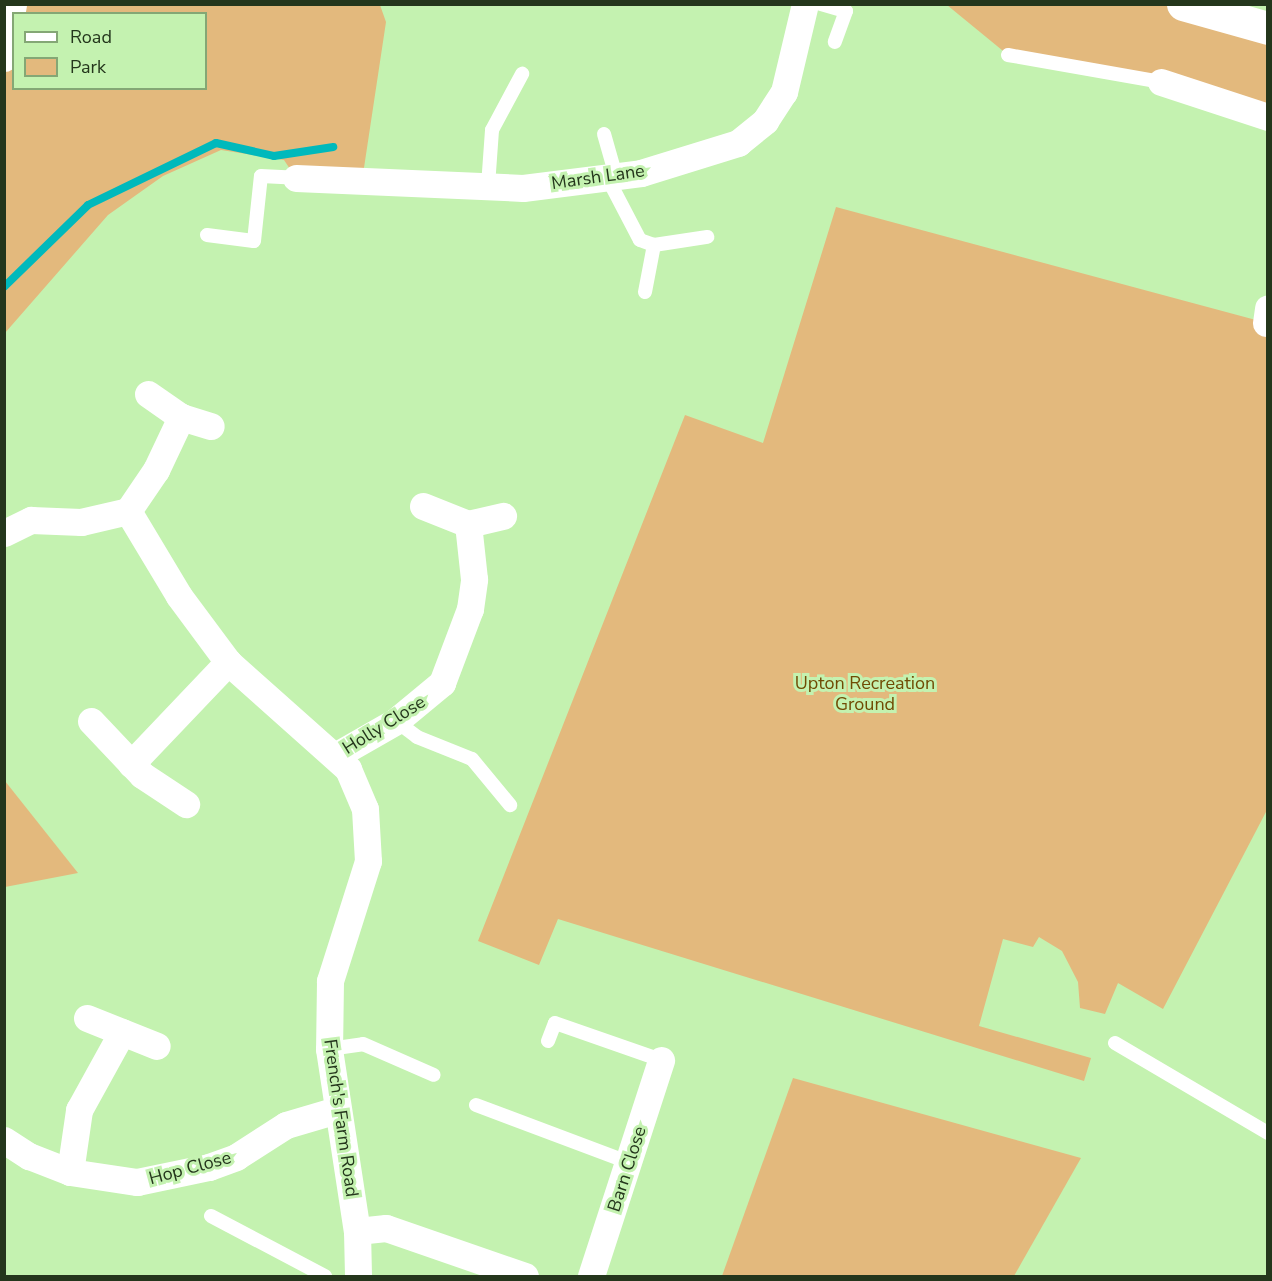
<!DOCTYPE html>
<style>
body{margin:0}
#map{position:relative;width:1272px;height:1281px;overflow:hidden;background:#c4f2b0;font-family:"Nunito Sans",sans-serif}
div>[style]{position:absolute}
.green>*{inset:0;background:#e3b97d}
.stream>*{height:8px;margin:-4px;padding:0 4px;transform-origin:4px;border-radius:4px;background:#00b9bc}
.service>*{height:14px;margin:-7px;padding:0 7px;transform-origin:7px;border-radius:7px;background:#fff}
.minor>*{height:27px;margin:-13.5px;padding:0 13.5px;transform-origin:13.5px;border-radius:13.5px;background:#fff}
.secondary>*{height:33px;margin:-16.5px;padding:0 16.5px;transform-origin:16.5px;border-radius:16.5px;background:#fff}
span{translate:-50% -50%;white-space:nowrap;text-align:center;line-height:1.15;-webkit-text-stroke:6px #c4f2b0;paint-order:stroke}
.street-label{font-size:18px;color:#24361c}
.park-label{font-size:18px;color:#704b04}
.frame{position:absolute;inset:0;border:6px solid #24361c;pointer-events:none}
.legend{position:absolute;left:12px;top:12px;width:195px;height:78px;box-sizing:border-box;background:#c4f2b0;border:2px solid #84a775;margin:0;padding:8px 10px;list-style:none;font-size:18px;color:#24361c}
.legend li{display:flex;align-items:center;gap:12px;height:30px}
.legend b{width:30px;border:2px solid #84a775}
</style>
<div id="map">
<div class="green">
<i style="clip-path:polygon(evenodd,5px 5px,380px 5px,386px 22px,362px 181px,296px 178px,284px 160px,221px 150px,163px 176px,108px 215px,5px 333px,5px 5px,14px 14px,206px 14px,206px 88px,14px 88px,14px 14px)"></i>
<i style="clip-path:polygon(947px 5px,1183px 5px,1267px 28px,1267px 117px,1161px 82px,1008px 55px)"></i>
<i style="clip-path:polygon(836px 207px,1267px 323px,1267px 810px,1163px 1009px,1118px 983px,1105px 1014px,1080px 1008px,1078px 982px,1062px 951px,1039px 937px,1033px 947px,1003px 939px,979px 1026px,1091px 1058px,1084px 1081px,558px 919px,539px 965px,478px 941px,685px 415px,763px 443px)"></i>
<i style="clip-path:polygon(5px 781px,78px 873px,5px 887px)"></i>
<i style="clip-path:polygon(793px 1078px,1081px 1158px,1014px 1276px,722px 1276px)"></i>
</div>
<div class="stream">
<i style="left:4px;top:287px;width:117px;rotate:-44.3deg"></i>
<i style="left:88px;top:205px;width:142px;rotate:-25.8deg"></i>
<i style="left:216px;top:143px;width:59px;rotate:12.6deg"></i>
<i style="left:274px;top:156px;width:60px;rotate:-8.7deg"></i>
</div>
<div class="service">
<i style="left:821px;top:4px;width:26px;rotate:16deg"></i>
<i style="left:846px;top:11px;width:33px;rotate:110deg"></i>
<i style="left:1008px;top:55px;width:155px;rotate:10deg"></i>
<i style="left:604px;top:134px;width:44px;rotate:74.1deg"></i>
<i style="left:607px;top:177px;width:71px;rotate:62.4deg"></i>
<i style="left:640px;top:240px;width:15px;rotate:20deg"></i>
<i style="left:488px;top:186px;width:56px;rotate:-85.9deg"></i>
<i style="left:492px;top:130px;width:64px;rotate:-61.8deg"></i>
<i style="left:207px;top:235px;width:47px;rotate:7.3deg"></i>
<i style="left:254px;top:241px;width:65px;rotate:-83.9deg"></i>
<i style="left:261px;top:176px;width:35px;rotate:3deg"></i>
<i style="left:645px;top:292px;width:48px;rotate:-79.2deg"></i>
<i style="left:654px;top:245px;width:54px;rotate:-8.6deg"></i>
<i style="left:396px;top:721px;width:26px;rotate:37deg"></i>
<i style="left:417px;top:737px;width:59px;rotate:21.8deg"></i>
<i style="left:472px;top:759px;width:60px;rotate:50.4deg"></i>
<i style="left:548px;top:1041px;width:19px;rotate:-69deg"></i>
<i style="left:555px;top:1023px;width:112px;rotate:19.2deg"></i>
<i style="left:1115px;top:1043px;width:178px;rotate:30.5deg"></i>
<i style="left:329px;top:1049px;width:34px;rotate:-8deg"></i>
<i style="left:363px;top:1044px;width:77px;rotate:23.6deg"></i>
<i style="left:476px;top:1105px;width:165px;rotate:20.6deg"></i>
<i style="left:211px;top:1216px;width:129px;rotate:27.8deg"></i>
</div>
<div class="minor">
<i style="left:4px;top:58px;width:55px;rotate:-80.5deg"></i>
<i style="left:1161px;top:82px;width:113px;rotate:18.1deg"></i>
<i style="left:296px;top:178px;width:227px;rotate:2.5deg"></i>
<i style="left:523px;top:188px;width:119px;rotate:-7.2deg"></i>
<i style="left:641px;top:173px;width:102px;rotate:-17.2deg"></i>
<i style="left:738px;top:143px;width:35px;rotate:-39deg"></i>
<i style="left:765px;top:121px;width:35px;rotate:-57deg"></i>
<i style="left:784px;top:92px;width:90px;rotate:-76.6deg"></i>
<i style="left:1266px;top:323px;width:15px;rotate:-82deg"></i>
<i style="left:148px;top:394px;width:40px;rotate:34.9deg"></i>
<i style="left:181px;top:417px;width:31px;rotate:17deg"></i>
<i style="left:423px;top:506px;width:48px;rotate:21.8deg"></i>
<i style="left:468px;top:524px;width:36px;rotate:-13deg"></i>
<i style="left:128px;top:511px;width:50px;rotate:-55.7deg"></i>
<i style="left:156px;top:470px;width:59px;rotate:-64.7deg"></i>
<i style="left:4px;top:533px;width:30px;rotate:-26deg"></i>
<i style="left:31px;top:520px;width:50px;rotate:2.3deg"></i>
<i style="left:81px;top:522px;width:48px;rotate:-13.2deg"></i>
<i style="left:128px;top:511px;width:99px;rotate:59deg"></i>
<i style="left:179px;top:596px;width:82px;rotate:53.4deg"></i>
<i style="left:228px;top:662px;width:161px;rotate:41.7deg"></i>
<i style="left:348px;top:769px;width:43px;rotate:67deg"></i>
<i style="left:365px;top:809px;width:52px;rotate:86.7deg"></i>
<i style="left:368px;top:861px;width:126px;rotate:107.6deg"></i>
<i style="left:330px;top:981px;width:68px;rotate:90.8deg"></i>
<i style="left:329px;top:1049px;width:184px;rotate:81.3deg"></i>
<i style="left:357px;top:1231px;width:45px;rotate:88.7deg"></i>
<i style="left:91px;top:721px;width:74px;rotate:46.6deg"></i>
<i style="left:142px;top:775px;width:53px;rotate:33.4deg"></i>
<i style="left:335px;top:756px;width:70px;rotate:-29.8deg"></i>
<i style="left:396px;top:721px;width:60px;rotate:-39.6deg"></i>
<i style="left:442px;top:683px;width:79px;rotate:-69.3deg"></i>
<i style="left:470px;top:609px;width:30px;rotate:-82deg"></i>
<i style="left:474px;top:579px;width:55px;rotate:-96.2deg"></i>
<i style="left:131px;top:764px;width:141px;rotate:-46.4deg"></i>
<i style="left:87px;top:1018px;width:75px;rotate:21.8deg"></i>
<i style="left:4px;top:1140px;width:30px;rotate:33deg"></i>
<i style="left:29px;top:1156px;width:44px;rotate:21.3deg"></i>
<i style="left:70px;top:1172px;width:68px;rotate:8.5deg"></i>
<i style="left:137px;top:1182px;width:74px;rotate:-11.8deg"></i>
<i style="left:209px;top:1167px;width:29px;rotate:-20deg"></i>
<i style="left:236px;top:1157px;width:59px;rotate:-32.6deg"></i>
<i style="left:286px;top:1125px;width:53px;rotate:-16.4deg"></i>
<i style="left:70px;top:1172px;width:63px;rotate:-81.7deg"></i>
<i style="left:79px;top:1110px;width:89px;rotate:-61.1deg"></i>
<i style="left:357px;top:1231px;width:29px;rotate:-6deg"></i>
<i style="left:386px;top:1228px;width:147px;rotate:19.1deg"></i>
<i style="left:591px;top:1276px;width:227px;rotate:-72deg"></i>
</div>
<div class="secondary">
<i style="left:1183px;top:4px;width:88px;rotate:15.8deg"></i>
</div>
<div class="street-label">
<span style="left:598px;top:177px;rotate:-8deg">Marsh Lane</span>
<span style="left:384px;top:725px;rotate:-32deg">Holly Close</span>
<span style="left:341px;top:1118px;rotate:82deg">French's Farm Road</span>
<span style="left:190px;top:1168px;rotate:-15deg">Hop Close</span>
<span style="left:627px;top:1169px;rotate:-72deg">Barn Close</span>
</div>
<div class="park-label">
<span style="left:865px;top:694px">Upton Recreation<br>Ground</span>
</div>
<div class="frame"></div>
<ul class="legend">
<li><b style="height:8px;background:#fff"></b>Road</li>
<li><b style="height:16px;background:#e3b97d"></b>Park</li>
</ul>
</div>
